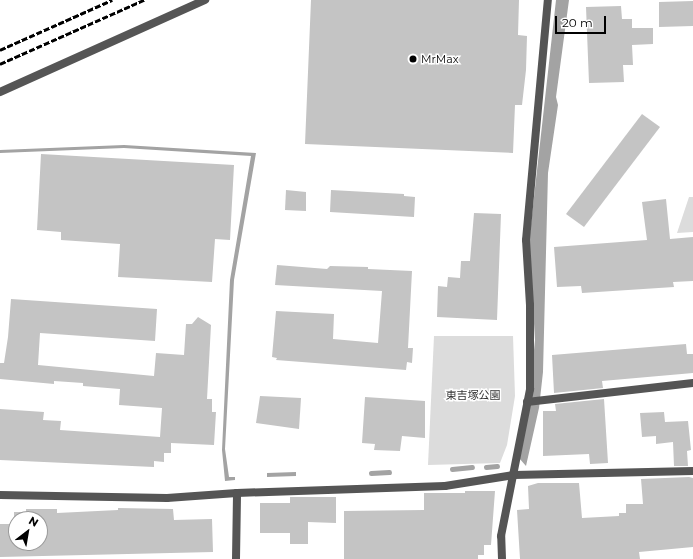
<!DOCTYPE html>
<meta charset="utf-8">
<style>
body{margin:0}
#map{position:relative;width:693px;height:559px;overflow:hidden;background:#fff;font-family:Montserrat,"Noto Sans JP",sans-serif}
div>[style]{position:absolute}
.green>*{inset:0;background:#dcdcdc}
.water>*{inset:0;background:#a3a3a3}
.stream>*{height:5px;margin:-2.5px;padding:0 2.5px;transform-origin:2.5px;border-radius:2.5px;background:#a3a3a3}
.building>*{inset:0;background:#c4c4c4}
.minor>*{height:8px;margin:-4px;padding:0 4px;transform-origin:4px;border-radius:4px;background:#555}
.rail>*{height:3px;margin-top:-1.5px;transform-origin:0;background:repeating-linear-gradient(90deg,#000 0 6px,transparent 0 8px)}
.dots>*{width:11px;height:11px;translate:-50% -50%;box-sizing:border-box;border:2px solid #fff;border-radius:50%}
span{translate:-50% -50%;white-space:nowrap;text-align:center;line-height:1.15;-webkit-text-stroke:3px #fff;paint-order:stroke}
.poi-label{font-size:11px;color:#000}
.left{translate:0 -50%;text-align:left}
.park-label{font-size:11px;color:#333}
.north{position:absolute;left:8px;top:511px;width:40px;height:40px;box-sizing:border-box;background:#fff;border:1px solid #999;border-radius:50%;rotate:31deg;font-size:11px;font-weight:700;line-height:16px;text-align:center;color:#000}
.north::after{content:'';display:block;margin:auto;width:14px;height:18px;background:#000;clip-path:polygon(50% 0,100% 100%,50% 72%,0 100%)}
.scale{position:absolute;left:555px;top:16px;width:51px;height:18px;box-sizing:border-box;border:2px solid #000;border-top:0;padding-left:5px;font-size:12px;line-height:14px;white-space:nowrap;color:#000;-webkit-text-stroke:3px #fff;paint-order:stroke}
</style>
<div id="map">
<div class="green">
<i style="clip-path:polygon(689px 197px,693px 197px,693px 232px,677px 233px)"></i>
<i style="clip-path:polygon(434px 336px,513px 336px,515px 396px,507px 445px,500px 463px,428px 465px)"></i>
</div>
<div class="water">
<i style="clip-path:polygon(556px 0,569px 0,556px 97px,558px 105px,548px 173px,543px 372px,539px 408px,526px 466px,519px 458px,528px 410px,535px 340px,529px 242px)"></i>
<i style="clip-path:polygon(124px 145px,256px 153px,234px 280px,225px 449px,229px 477px,235px 477px,235px 480px,225px 481px,222px 450px,230px 280px,251px 156px,124px 148px,0 153px,0 150px)"></i>
<i style="clip-path:polygon(296px 472px,296px 476px,267px 477px,267px 473px)"></i>
</div>
<div class="stream">
<i style="left:486px;top:467px;width:11px;rotate:-5deg"></i>
<i style="left:452px;top:469px;width:20px;rotate:-6deg"></i>
<i style="left:371px;top:473px;width:18px;rotate:-3deg"></i>
</div>
<div class="building">
<i style="clip-path:polygon(311px 0,519px 0,518px 35px,527px 36px,526px 70px,522px 105px,515px 105px,513px 153px,305px 144px)"></i>
<i style="clip-path:polygon(693px 1px,693px 26px,659px 27px,659px 2px)"></i>
<i style="clip-path:polygon(621px 6px,622px 19px,632px 19px,632px 28px,653px 28px,653px 44px,632px 45px,633px 65px,623px 65px,624px 82px,589px 83px,586px 7px)"></i>
<i style="clip-path:polygon(642px 114px,660px 127px,584px 227px,566px 214px)"></i>
<i style="clip-path:polygon(41px 154px,234px 165px,230px 240px,215px 239px,212px 282px,118px 277px,120px 244px,61px 240px,61px 232px,37px 230px)"></i>
<i style="clip-path:polygon(286px 190px,306px 192px,306px 211px,285px 210px)"></i>
<i style="clip-path:polygon(331px 190px,404px 194px,404px 196px,415px 197px,414px 217px,330px 212px)"></i>
<i style="clip-path:polygon(666px 199px,670px 239px,693px 237px,693px 281px,673px 282px,674px 287px,582px 293px,581px 286px,557px 287px,554px 247px,647px 240px,642px 202px)"></i>
<i style="clip-path:polygon(474px 213px,501px 214px,497px 320px,437px 317px,438px 286px,447px 287px,448px 277px,460px 278px,461px 261px,470px 261px)"></i>
<i style="clip-path:polygon(277px 265px,327px 269px,330px 266px,368px 267px,368px 269px,412px 271px,408px 348px,413px 348px,412px 363px,407px 362px,406px 370px,276px 360px,277px 358px,272px 357px,276px 311px,334px 314px,333px 339px,378px 343px,382px 291px,275px 285px)"></i>
<i style="clip-path:polygon(11px 299px,157px 309px,155px 341px,40px 333px,38px 365px,154px 376px,156px 353px,184px 355px,186px 324px,192px 324px,198px 317px,211px 325px,207px 399px,212px 399px,212px 412px,216px 412px,214px 445px,171px 443px,171px 453px,164px 453px,164px 462px,154px 461px,154px 467px,0 460px,0 409px,44px 412px,43px 420px,61px 421px,60px 430px,160px 437px,162px 408px,119px 405px,120px 389px,83px 386px,83px 383px,54px 381px,54px 384px,0 379px,0 363px,4px 363px,8px 337px)"></i>
<i style="clip-path:polygon(686px 344px,687px 354px,693px 354px,693px 373px,602px 381px,603px 388px,554px 393px,552px 355px)"></i>
<i style="clip-path:polygon(260px 396px,301px 398px,299px 429px,256px 423px)"></i>
<i style="clip-path:polygon(365px 397px,425px 401px,425px 438px,402px 436px,400px 451px,374px 450px,375px 444px,362px 443px)"></i>
<i style="clip-path:polygon(604px 399px,608px 463px,590px 464px,589px 454px,543px 456px,543px 411px,556px 411px,555px 404px)"></i>
<i style="clip-path:polygon(664px 412px,665px 422px,688px 421px,691px 450px,687px 451px,688px 466px,674px 466px,673px 442px,656px 444px,656px 436px,642px 437px,640px 413px)"></i>
<i style="clip-path:polygon(689px 477px,693px 478px,693px 547px,639px 552px,640px 559px,520px 559px,517px 510px,529px 509px,528px 486px,538px 483px,579px 483px,582px 518px,619px 516px,619px 513px,626px 513px,626px 504px,643px 504px,641px 479px)"></i>
<i style="clip-path:polygon(465px 491px,495px 491px,491px 545px,484px 545px,484px 555px,478px 555px,478px 559px,344px 559px,344px 511px,424px 510px,424px 493px,465px 493px)"></i>
<i style="clip-path:polygon(290px 497px,336px 497px,336px 523px,308px 522px,308px 544px,290px 544px,290px 533px,260px 533px,260px 503px,290px 503px)"></i>
<i style="clip-path:polygon(evenodd,118px 508px,173px 509px,174px 520px,212px 519px,213px 552px,0 557px,0 524px,14px 524px,14px 512px,26px 512px,26px 509px,57px 509px,57px 513px,118px 510px,118px 508px,16px 519px,40px 519px,40px 543px,16px 543px,16px 519px)"></i>
</div>
<div class="minor">
<i style="left:0;top:92px;width:225px;rotate:-24.2deg"></i>
<i style="left:527px;top:402px;width:167px;rotate:-6.5deg"></i>
<i style="left:0;top:495px;width:167px;rotate:1deg"></i>
<i style="left:167px;top:498px;width:70px;rotate:-4.1deg"></i>
<i style="left:237px;top:493px;width:208px;rotate:-1.9deg"></i>
<i style="left:445px;top:486px;width:70px;rotate:-9.1deg"></i>
<i style="left:514px;top:475px;width:179px;rotate:-1.3deg"></i>
<i style="left:236px;top:559px;width:66px;rotate:-89.1deg"></i>
<i style="left:502px;top:559px;width:23px;rotate:-92deg"></i>
<i style="left:501px;top:536px;width:150px;rotate:-78.8deg"></i>
<i style="left:530px;top:389px;width:84px;rotate:-90deg"></i>
<i style="left:530px;top:305px;width:65px;rotate:-93.5deg"></i>
<i style="left:526px;top:240px;width:241px;rotate:-84.8deg"></i>
</div>
<div class="rail">
<i style="left:0;top:50px;width:123px;rotate:-24.1deg"></i>
<i style="left:0;top:64px;width:158px;rotate:-24deg"></i>
</div>
<div class="dots">
<i style="left:413px;top:59px;background:#000"></i>
</div>
<div class="poi-label">
<span class="left" style="left:421px;top:59px">MrMax</span>
</div>
<div class="park-label">
<span style="left:473px;top:395px">東吉塚公園</span>
</div>
<div class="north">N</div>
<div class="scale">20 m</div>
</div>
